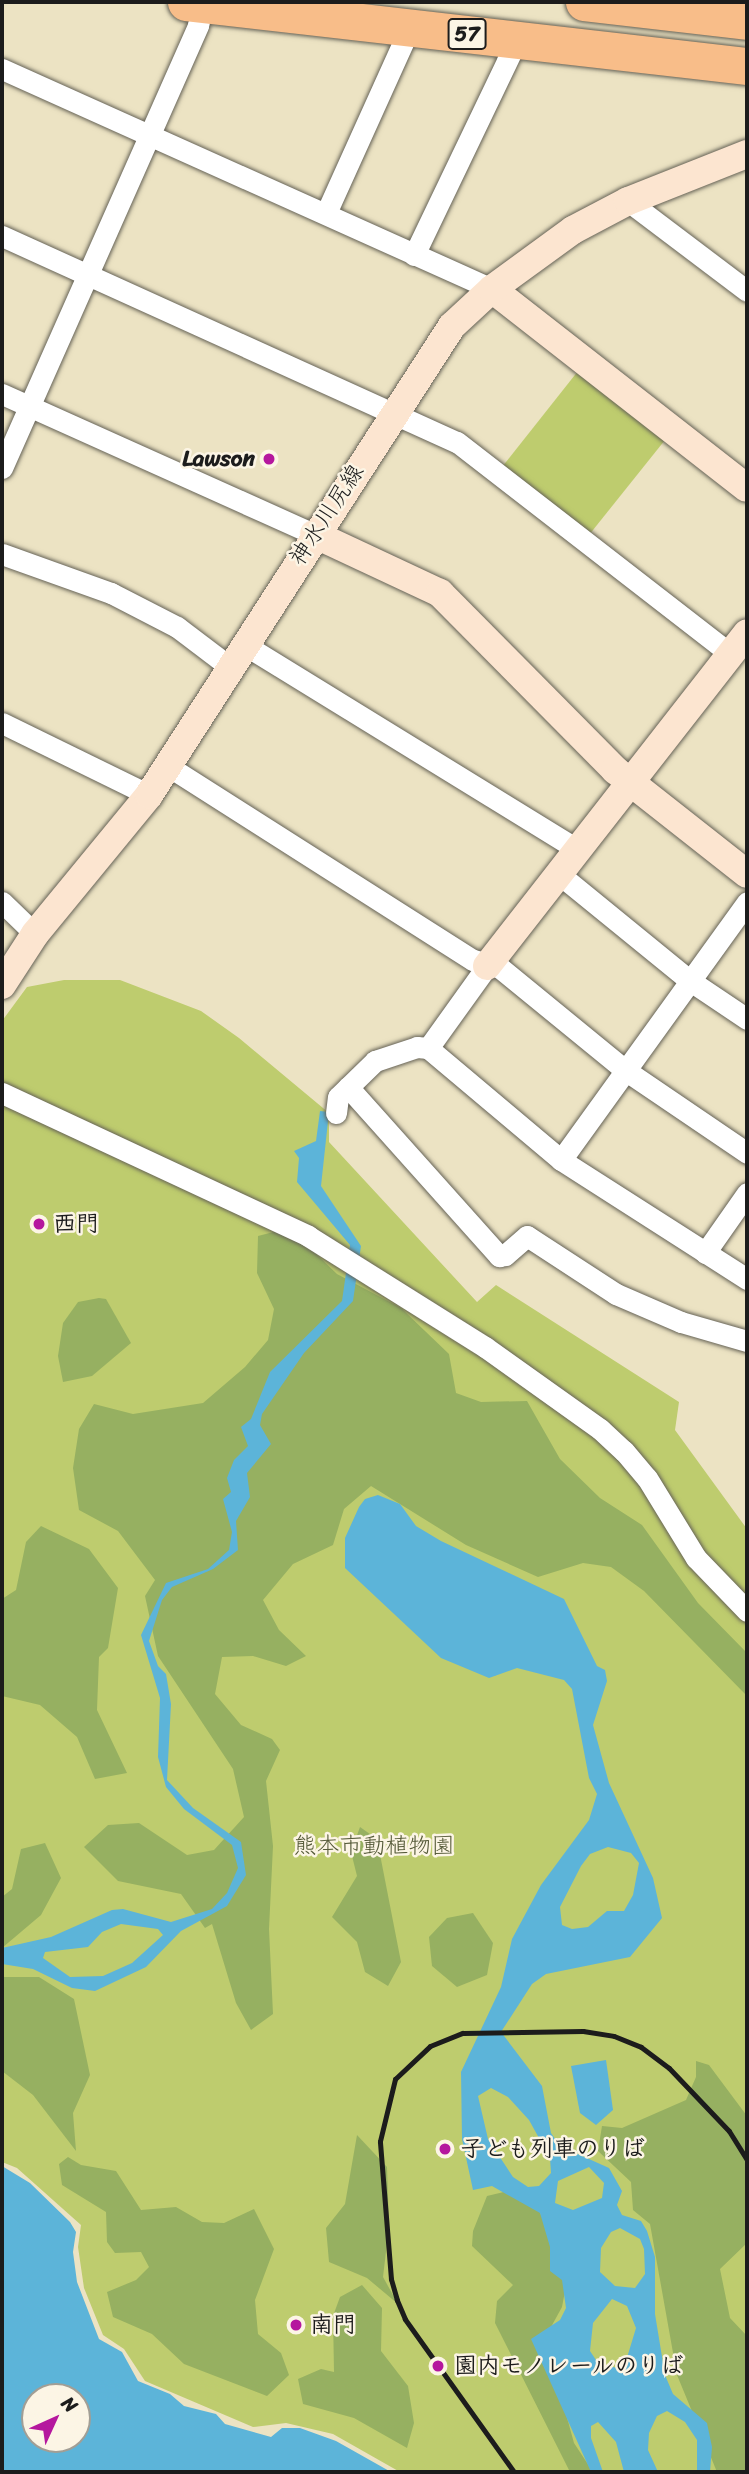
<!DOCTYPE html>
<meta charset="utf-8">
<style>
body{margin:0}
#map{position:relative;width:749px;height:2474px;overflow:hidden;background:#ece3c3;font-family:Sriracha,"Klee One",sans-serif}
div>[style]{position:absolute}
.green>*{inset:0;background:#becc6e}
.forest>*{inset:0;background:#96b061}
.water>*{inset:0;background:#5cb4d9}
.roads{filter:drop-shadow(0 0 2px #656256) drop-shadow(0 0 2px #656256)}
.street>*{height:21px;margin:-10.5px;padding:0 10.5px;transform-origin:10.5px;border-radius:10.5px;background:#fff}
.secondary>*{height:28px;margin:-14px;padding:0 14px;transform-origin:14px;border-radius:14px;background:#fce5d0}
.highway>*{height:37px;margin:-18.5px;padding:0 18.5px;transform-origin:18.5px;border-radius:18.5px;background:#f8bd89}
.rail>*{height:5px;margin:-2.5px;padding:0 2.5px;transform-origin:2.5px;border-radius:2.5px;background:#1c1c1c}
.dots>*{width:19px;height:19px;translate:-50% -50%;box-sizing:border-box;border:4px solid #fcf5e5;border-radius:50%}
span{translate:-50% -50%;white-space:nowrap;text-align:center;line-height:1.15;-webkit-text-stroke:5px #fcf5e5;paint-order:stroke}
.shield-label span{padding:2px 5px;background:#fcf5e5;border:2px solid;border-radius:5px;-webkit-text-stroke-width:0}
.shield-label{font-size:21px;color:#1c1c1c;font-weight:700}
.poi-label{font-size:23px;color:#1c1c1c;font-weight:700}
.right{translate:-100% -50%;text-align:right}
.left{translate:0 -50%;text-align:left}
.street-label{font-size:23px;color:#1c1c1c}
.park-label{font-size:23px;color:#555a39}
.frame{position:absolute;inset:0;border:4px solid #1c1c1c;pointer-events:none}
.north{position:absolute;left:21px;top:2383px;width:70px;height:70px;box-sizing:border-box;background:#fcf5e5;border:2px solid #a29e95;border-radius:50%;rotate:45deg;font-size:19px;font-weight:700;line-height:28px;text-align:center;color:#1c1c1c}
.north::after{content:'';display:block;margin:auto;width:24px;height:32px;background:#b5179e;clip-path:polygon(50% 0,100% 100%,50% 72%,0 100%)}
</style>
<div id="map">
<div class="green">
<i style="clip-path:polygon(582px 366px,669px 435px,589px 535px,502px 467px)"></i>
<i style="clip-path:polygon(64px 980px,120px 980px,201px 1011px,239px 1038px,329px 1113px,329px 1142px,477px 1302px,496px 1285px,679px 1402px,675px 1430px,747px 1529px,747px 2472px,400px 2472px,333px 2434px,286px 2423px,253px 2427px,145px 2381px,124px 2349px,103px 2335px,84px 2288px,78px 2247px,81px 2225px,17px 2168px,2px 2162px,2px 1021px,27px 987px)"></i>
</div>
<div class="forest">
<i style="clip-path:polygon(289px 1228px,337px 1274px,401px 1308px,449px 1354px,456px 1393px,481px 1402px,527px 1401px,560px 1459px,600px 1498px,642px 1525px,698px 1603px,747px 1653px,747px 1696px,644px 1591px,611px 1567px,583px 1563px,538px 1577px,466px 1545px,371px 1486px,344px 1509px,333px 1545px,293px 1564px,263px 1600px,279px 1630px,306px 1656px,286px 1666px,253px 1656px,222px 1657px,215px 1694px,241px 1725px,272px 1739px,280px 1750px,266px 1781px,273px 1846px,269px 1929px,273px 2014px,251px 2030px,236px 2003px,212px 1924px,205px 1928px,181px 1894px,118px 1881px,84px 1847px,108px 1825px,139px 1823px,187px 1855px,214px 1850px,244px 1817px,233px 1769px,158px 1656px,145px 1596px,155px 1580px,118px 1531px,79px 1510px,73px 1468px,79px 1429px,94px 1404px,133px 1414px,203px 1403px,245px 1367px,268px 1340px,274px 1309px,257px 1273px,258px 1236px)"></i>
<i style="clip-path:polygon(99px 1298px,106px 1299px,131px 1343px,92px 1376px,63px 1382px,58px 1356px,63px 1323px,78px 1302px)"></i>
<i style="clip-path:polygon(41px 1526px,89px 1549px,118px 1588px,108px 1648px,99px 1657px,97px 1710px,127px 1773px,95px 1779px,77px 1737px,40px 1705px,2px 1696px,2px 1599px,16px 1590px,26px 1542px)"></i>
<i style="clip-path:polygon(360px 1827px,377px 1839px,401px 1962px,388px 1986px,365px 1972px,357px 1942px,332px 1917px,357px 1876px,351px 1852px)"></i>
<i style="clip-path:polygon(45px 1843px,61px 1878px,41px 1915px,2px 1948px,2px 1897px,12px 1889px,21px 1849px)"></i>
<i style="clip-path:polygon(473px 1913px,493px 1943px,487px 1975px,457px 1987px,432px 1966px,429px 1937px,447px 1918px)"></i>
<i style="clip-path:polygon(2px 1977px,39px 1977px,74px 1999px,90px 2075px,73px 2113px,76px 2151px,33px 2095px,2px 2071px)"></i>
<i style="clip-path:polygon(696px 2061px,709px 2065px,747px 2116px,747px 2243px,720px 2269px,730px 2318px,747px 2336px,747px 2472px,717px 2472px,677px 2375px,650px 2224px,633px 2210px,631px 2182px,598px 2151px,602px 2126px,622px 2128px,686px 2100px,696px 2077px)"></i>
<i style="clip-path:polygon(357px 2135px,387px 2167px,389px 2226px,383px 2277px,398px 2304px,367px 2278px,329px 2262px,326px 2228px,345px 2204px)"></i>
<i style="clip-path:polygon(68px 2157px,81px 2165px,116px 2171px,141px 2210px,176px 2207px,202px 2222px,224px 2223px,254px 2209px,274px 2249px,255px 2300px,258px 2334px,281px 2353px,289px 2375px,267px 2396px,184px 2364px,152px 2334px,113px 2317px,107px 2292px,136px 2280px,149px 2267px,141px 2252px,115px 2253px,107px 2242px,106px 2212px,62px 2185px,59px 2164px)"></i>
<i style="clip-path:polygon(508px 2191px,538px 2209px,569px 2270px,562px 2307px,545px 2338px,574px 2443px,593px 2472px,570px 2472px,495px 2323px,497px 2301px,513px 2285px,472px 2246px,473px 2231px,487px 2196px)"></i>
<i style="clip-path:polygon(362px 2285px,382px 2308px,381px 2351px,408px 2386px,414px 2423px,407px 2448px,354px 2418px,303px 2404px,298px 2379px,321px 2369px,334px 2372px,333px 2316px,340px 2297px)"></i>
</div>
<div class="water">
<i style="clip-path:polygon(evenodd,320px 1111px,329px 1112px,321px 1186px,361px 1246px,353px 1301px,304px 1353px,262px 1414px,260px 1425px,271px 1444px,247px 1473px,250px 1497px,236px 1521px,238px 1550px,213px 1569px,172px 1587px,162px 1600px,149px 1641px,158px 1666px,166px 1674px,171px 1704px,167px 1780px,193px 1808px,241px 1842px,246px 1875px,227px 1906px,181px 1931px,146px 1967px,95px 1991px,72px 1988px,33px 1969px,2px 1964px,2px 1948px,51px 1937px,112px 1910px,123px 1909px,171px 1922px,212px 1909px,227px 1893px,238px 1868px,232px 1845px,184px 1809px,166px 1787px,158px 1757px,160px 1698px,141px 1635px,166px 1583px,208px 1569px,229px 1550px,232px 1532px,223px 1499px,231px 1492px,227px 1478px,234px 1460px,248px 1446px,241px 1427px,251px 1419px,270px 1372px,342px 1301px,350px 1245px,297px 1182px,299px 1158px,294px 1151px,316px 1141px,320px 1111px,121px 1924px,158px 1929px,163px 1935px,132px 1963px,103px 1976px,70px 1977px,43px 1958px,45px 1952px,88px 1947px,102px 1932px,121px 1924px)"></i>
<i style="clip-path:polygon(evenodd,378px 1495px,400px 1504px,416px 1526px,441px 1541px,564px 1599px,597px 1666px,605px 1670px,607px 1681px,593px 1725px,609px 1783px,653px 1878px,662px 1918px,630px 1957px,546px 1974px,532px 1984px,501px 2032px,542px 2086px,551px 2133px,560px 2146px,609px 2168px,622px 2191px,617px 2205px,622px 2215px,641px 2221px,647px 2231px,655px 2257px,655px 2314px,665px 2375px,673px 2394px,707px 2423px,712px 2447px,710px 2472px,697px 2472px,697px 2440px,685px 2422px,667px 2411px,657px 2416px,649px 2433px,648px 2450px,658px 2472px,624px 2472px,616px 2442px,598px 2422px,591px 2426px,591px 2438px,603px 2472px,591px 2472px,531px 2339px,560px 2320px,566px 2308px,562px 2280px,550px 2271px,550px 2247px,540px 2213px,492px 2186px,473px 2190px,462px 2139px,461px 2072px,501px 1987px,512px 1939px,541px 1885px,589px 1820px,597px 1794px,589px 1778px,572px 1689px,564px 1680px,517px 1668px,489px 1678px,441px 1658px,345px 1568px,345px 1538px,359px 1507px,365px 1499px,378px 1495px,608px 1847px,631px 1853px,639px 1863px,633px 1895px,624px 1911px,607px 1911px,588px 1927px,572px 1929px,562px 1925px,560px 1907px,581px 1866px,590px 1854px,608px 1847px,378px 1495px,491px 2088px,508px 2097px,529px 2120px,550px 2158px,551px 2173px,539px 2186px,528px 2187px,513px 2177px,488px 2139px,478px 2096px,491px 2088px,378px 1495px,589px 2167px,604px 2183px,602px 2198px,573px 2210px,555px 2203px,558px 2181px,589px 2167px,378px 1495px,620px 2228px,640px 2239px,644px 2249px,645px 2274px,635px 2288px,615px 2286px,600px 2272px,601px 2248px,611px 2232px,620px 2228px,378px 1495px,612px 2299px,627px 2306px,636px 2328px,626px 2361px,617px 2368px,598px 2363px,590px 2351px,593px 2323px,612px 2299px)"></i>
<i style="clip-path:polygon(606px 2060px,613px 2110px,596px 2125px,580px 2113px,571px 2066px)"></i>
<i style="clip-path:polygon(evenodd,2px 2166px,30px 2183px,70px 2222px,76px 2232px,73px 2252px,77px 2282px,99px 2339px,122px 2352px,138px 2381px,170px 2394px,184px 2406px,216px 2414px,225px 2424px,271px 2437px,282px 2428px,300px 2428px,336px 2441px,391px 2472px,2px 2472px,2px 2166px,77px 2397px,77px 2439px,35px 2439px,35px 2397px,77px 2397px)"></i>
</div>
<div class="roads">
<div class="street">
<i style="left:2px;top:69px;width:537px;rotate:24.18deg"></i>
<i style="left:628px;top:201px;width:149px;rotate:37.1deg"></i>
<i style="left:327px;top:211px;width:202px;rotate:-65.7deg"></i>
<i style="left:2px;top:236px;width:499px;rotate:24.4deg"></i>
<i style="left:457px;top:442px;width:346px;rotate:37.8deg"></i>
<i style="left:414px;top:255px;width:238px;rotate:-64.4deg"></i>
<i style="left:2px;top:394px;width:342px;rotate:24.2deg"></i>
<i style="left:2px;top:468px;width:484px;rotate:-66.1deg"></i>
<i style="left:198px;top:25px;width:24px;rotate:-75deg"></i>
<i style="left:2px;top:554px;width:116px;rotate:19.7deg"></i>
<i style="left:111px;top:593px;width:74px;rotate:27.3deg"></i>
<i style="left:177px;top:627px;width:68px;rotate:37.2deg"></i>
<i style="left:245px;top:645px;width:391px;rotate:31.6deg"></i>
<i style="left:2px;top:723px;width:164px;rotate:26.1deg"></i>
<i style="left:168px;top:766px;width:361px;rotate:32.5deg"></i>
<i style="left:473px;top:960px;width:27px;rotate:15deg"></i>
<i style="left:499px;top:967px;width:163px;rotate:39.3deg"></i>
<i style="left:625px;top:1070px;width:148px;rotate:34.2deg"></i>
<i style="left:559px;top:874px;width:168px;rotate:39.2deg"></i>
<i style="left:689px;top:980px;width:70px;rotate:33.9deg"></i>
<i style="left:2px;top:902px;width:46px;rotate:44.1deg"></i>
<i style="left:487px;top:966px;width:101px;rotate:125.7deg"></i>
<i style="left:428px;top:1048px;width:174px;rotate:40.1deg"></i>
<i style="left:561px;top:1160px;width:221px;rotate:32.6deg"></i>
<i style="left:348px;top:1087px;width:227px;rotate:48.2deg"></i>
<i style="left:499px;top:1256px;width:6px;rotate:-9deg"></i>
<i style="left:505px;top:1255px;width:29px;rotate:-41deg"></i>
<i style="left:527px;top:1236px;width:106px;rotate:33.1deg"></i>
<i style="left:616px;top:1294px;width:71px;rotate:23.3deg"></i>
<i style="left:681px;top:1322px;width:69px;rotate:16.1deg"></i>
<i style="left:2px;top:1093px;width:338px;rotate:25deg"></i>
<i style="left:308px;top:1236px;width:209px;rotate:32.1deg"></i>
<i style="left:485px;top:1347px;width:141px;rotate:35.5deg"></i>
<i style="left:600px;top:1429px;width:33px;rotate:43deg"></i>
<i style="left:624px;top:1451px;width:35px;rotate:50deg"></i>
<i style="left:647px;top:1478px;width:94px;rotate:58.5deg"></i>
<i style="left:696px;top:1558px;width:74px;rotate:46.1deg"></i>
<i style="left:336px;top:1113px;width:16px;rotate:-83deg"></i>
<i style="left:338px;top:1097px;width:52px;rotate:-44.2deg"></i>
<i style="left:375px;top:1061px;width:44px;rotate:-18.4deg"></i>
<i style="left:417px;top:1047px;width:11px;rotate:5deg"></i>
<i style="left:561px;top:1160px;width:318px;rotate:-54.2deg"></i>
<i style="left:705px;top:1253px;width:73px;rotate:-55deg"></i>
</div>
<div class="secondary">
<i style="left:492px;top:289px;width:323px;rotate:38deg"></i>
<i style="left:314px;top:534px;width:139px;rotate:25.1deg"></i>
<i style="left:440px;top:593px;width:249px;rotate:45.3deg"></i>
<i style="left:615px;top:770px;width:168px;rotate:38.2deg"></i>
<i style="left:487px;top:966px;width:422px;rotate:-52deg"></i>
<i style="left:2px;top:985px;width:61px;rotate:-57.1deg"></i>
<i style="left:35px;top:934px;width:180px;rotate:-50.6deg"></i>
<i style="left:149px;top:795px;width:558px;rotate:-57.14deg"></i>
<i style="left:452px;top:326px;width:54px;rotate:-42.8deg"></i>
<i style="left:492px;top:289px;width:100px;rotate:-36.1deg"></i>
<i style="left:573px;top:230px;width:62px;rotate:-27.8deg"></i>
<i style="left:628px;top:201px;width:128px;rotate:-21.6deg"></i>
</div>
<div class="highway">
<i style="left:186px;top:2px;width:565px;rotate:6.51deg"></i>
<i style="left:584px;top:2px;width:164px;rotate:6.6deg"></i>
</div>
</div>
<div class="rail">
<i style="left:514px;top:2472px;width:188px;rotate:-125.5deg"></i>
<i style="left:405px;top:2319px;width:21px;rotate:-113deg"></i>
<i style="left:397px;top:2300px;width:22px;rotate:-106deg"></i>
<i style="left:391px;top:2279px;width:138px;rotate:-94.6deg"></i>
<i style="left:380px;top:2141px;width:64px;rotate:-76.4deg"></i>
<i style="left:395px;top:2079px;width:48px;rotate:-43.3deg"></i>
<i style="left:430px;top:2046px;width:35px;rotate:-22deg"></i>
<i style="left:463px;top:2033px;width:120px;rotate:-1deg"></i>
<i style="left:583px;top:2031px;width:31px;rotate:9deg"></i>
<i style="left:614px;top:2036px;width:29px;rotate:22deg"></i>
<i style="left:641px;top:2047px;width:35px;rotate:37deg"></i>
<i style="left:669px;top:2068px;width:87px;rotate:46.4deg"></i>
<i style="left:729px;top:2131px;width:34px;rotate:58deg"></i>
</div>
<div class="dots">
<i style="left:269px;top:459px;background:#b5179e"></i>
<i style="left:39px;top:1224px;background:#b5179e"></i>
<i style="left:445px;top:2149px;background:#b5179e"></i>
<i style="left:296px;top:2325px;background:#b5179e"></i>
<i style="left:438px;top:2366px;background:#b5179e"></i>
</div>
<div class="shield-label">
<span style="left:467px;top:34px">57</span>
</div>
<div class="poi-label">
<span class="right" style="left:255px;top:459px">Lawson</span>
<span class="left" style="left:53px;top:1224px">西門</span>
<span class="left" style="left:461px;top:2149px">子ども列車のりば</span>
<span class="left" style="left:310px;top:2325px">南門</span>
<span class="left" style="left:454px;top:2366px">園内モノレールのりば</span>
</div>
<div class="street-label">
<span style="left:327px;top:515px;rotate:-57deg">神水川尻線</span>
</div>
<div class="park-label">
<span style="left:374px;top:1846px">熊本市動植物園</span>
</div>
<div class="frame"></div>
<div class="north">N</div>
</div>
